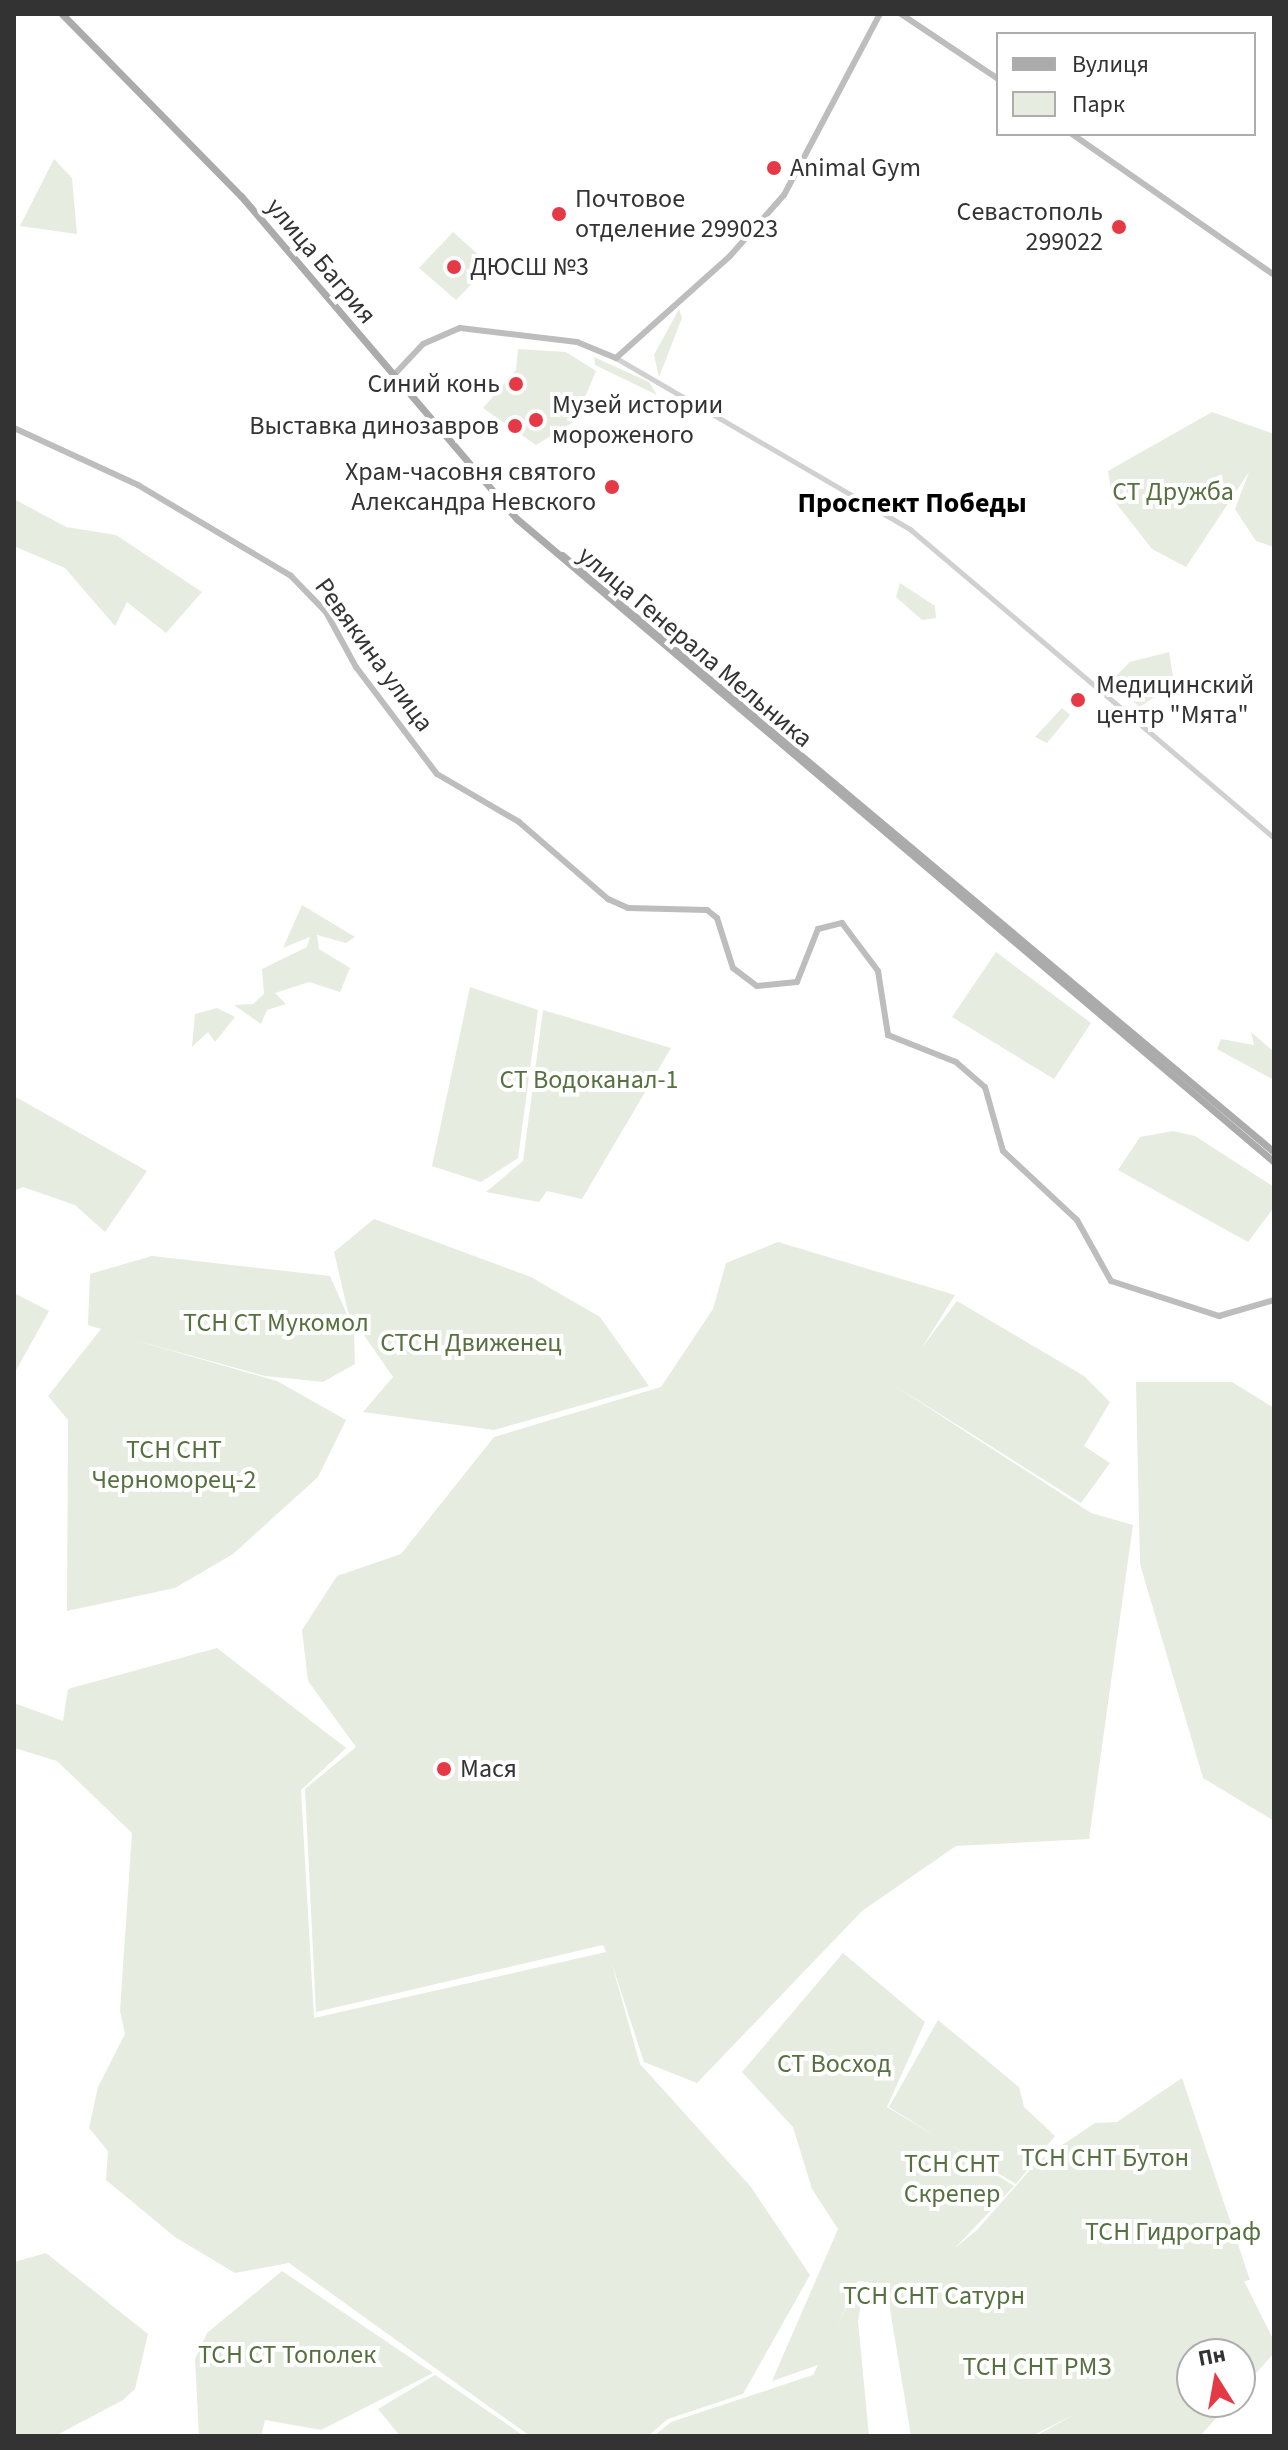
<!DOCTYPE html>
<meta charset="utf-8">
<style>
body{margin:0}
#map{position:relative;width:1288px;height:2450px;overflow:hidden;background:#fff;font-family:"Source Sans 3",sans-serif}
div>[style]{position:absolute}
.green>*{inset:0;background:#e6ecdf}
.tertiary>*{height:5px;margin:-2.5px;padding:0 2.5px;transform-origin:2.5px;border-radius:2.5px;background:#d0d0d0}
.secondary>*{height:6px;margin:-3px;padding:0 3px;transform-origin:3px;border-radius:3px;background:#bdbdbd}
.primary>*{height:7px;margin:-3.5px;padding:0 3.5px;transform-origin:3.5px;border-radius:3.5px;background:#ababab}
.dots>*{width:22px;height:22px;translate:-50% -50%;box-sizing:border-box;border:4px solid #fff;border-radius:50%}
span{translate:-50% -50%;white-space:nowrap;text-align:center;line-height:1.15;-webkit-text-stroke:8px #fff;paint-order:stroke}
.poi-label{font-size:26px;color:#333}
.left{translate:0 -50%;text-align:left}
.right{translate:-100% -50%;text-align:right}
.street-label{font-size:26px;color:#333}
.park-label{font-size:26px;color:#56703f}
.neighbourhood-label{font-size:28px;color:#000;font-weight:700}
.frame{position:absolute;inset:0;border:16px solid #333;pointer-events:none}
.legend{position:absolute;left:996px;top:32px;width:260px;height:104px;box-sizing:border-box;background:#fff;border:2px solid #adadad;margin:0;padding:10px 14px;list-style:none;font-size:24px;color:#333}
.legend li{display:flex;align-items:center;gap:16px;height:40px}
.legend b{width:40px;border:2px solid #adadad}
.north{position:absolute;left:1176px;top:2338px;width:80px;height:80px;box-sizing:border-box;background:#fff;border:2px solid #adadad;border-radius:50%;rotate:349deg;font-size:22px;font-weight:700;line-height:32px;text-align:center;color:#333}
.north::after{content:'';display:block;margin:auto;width:28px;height:36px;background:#e63946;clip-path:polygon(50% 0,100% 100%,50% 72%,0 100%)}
</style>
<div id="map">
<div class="green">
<i style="clip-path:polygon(54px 159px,72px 178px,77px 234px,20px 226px)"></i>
<i style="clip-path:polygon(453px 232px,490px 265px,456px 300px,419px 268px)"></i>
<i style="clip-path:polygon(679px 309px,682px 318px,659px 377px,654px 355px)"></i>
<i style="clip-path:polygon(518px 349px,566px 352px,596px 371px,575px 421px,536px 445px,483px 408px,516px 370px)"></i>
<i style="clip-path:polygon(594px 357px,649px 382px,657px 395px,595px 365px)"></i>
<i style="clip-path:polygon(1212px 412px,1274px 434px,1274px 547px,1256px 541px,1235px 509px,1249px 472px,1186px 567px,1152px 549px,1112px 498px,1108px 471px)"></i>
<i style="clip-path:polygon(14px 499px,66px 527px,116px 535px,202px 592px,166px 633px,127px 602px,115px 626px,65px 568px,14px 546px)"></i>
<i style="clip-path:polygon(900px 583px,935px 606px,936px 618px,922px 620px,896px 597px)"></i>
<i style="clip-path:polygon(1169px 652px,1174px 683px,1140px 707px,1116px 689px,1113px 679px,1130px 662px)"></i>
<i style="clip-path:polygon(1062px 708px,1070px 715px,1047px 743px,1035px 737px)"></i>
<i style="clip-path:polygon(302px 905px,355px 937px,346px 943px,317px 935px,319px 949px,350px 968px,340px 992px,309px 982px,275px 993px,286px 1004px,267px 1010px,261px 1024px,234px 1005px,253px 1004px,264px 994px,262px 969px,307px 947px,310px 937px,283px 948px)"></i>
<i style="clip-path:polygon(996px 952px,1091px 1023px,1054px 1079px,952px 1017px)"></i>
<i style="clip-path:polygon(470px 987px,538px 1010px,518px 1158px,481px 1182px,432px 1166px)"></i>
<i style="clip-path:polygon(217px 1008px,235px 1017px,215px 1042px,208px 1032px,192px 1047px,195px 1014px)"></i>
<i style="clip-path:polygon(543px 1010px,671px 1048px,582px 1199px,547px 1191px,539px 1202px,486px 1192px,523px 1161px)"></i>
<i style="clip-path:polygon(1251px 1032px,1274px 1052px,1274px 1080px,1217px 1049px,1221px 1039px,1254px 1045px)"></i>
<i style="clip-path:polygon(14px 1096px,147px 1171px,105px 1232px,75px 1205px,23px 1187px,14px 1191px)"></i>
<i style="clip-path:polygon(1173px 1131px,1195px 1136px,1274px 1187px,1274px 1207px,1248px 1242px,1118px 1170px,1140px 1137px)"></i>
<i style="clip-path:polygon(374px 1219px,531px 1277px,600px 1317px,649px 1386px,494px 1430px,363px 1412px,393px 1377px,348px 1312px,334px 1252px)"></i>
<i style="clip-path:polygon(778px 1242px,955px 1295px,921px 1349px,957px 1301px,1084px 1376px,1110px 1402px,1084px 1446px,1110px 1463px,1081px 1503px,889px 1382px,1091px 1513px,1133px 1525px,1089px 1839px,956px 1846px,862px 1911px,697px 2083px,644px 2062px,611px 1961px,640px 2064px,751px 2187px,810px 2275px,743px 2394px,668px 2419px,648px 2436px,530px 2436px,289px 2263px,235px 2273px,175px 2237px,106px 2180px,108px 2151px,89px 2128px,98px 2087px,125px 2034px,120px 2011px,132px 1833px,57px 1761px,14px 1748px,14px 1703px,63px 1721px,68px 1689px,217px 1648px,346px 1748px,301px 1790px,314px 2018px,606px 1952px,603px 1945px,316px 2012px,305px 1789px,356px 1747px,308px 1681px,302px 1630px,337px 1576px,401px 1554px,494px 1437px,661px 1387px,713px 1309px,726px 1263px)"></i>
<i style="clip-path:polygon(152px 1256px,330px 1276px,354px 1330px,355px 1364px,323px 1382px,265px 1376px,127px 1338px,277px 1381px,346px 1420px,318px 1477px,233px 1554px,175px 1588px,67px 1611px,68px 1420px,48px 1396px,101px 1329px,88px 1325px,90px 1274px)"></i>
<i style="clip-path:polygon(14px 1293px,49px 1311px,14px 1374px)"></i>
<i style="clip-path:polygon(1136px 1382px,1232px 1382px,1274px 1408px,1274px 1821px,1203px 1778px,1140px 1564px)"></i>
<i style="clip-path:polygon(843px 1953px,925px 2022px,887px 2107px,940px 2139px,889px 2107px,938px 2020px,1019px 2087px,1024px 2107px,1055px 2136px,1016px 2184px,949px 2144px,1014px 2186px,955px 2248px,977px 2230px,1037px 2162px,1095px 2123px,1117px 2122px,1182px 2078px,1250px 2280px,1244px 2281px,1274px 2341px,1274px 2353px,1240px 2391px,1240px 2354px,1192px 2354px,1192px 2402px,1231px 2402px,1200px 2436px,1036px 2436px,1075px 2414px,1032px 2436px,911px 2436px,886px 2285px,858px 2281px,837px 2326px,857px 2286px,864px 2288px,858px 2321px,869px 2436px,654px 2436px,671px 2422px,813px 2375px,818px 2365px,772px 2381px,838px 2229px,812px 2189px,793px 2127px,742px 2072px)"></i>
<i style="clip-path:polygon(46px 2253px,148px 2334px,135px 2389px,123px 2400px,55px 2436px,14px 2436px,14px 2262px)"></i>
<i style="clip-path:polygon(282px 2271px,433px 2373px,321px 2430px,265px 2420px,261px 2436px,199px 2436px,195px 2359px,207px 2333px)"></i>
<i style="clip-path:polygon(435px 2375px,495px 2416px,524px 2436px,400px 2436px,378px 2409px)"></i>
</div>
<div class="tertiary">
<i style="left:616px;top:358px;width:341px;rotate:30.2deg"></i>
<i style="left:911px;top:530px;width:476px;rotate:40.3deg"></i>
</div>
<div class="secondary">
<i style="left:901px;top:14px;width:117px;rotate:33.8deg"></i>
<i style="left:1072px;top:134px;width:246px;rotate:34.9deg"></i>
<i style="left:392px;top:377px;width:45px;rotate:-46.8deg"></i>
<i style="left:423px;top:344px;width:40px;rotate:-23.4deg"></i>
<i style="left:460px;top:328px;width:118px;rotate:6.8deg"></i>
<i style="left:577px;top:342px;width:42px;rotate:22.3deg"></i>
<i style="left:616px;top:358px;width:153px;rotate:-41.8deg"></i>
<i style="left:730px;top:256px;width:81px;rotate:-48.5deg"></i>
<i style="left:784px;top:195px;width:205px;rotate:-62.1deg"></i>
<i style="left:14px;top:428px;width:136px;rotate:24.7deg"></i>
<i style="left:138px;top:485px;width:178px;rotate:30.7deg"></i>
<i style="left:291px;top:576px;width:50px;rotate:45.8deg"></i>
<i style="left:326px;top:612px;width:63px;rotate:61.4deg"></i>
<i style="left:356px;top:667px;width:134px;rotate:52.9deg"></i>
<i style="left:437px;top:774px;width:95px;rotate:30.3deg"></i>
<i style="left:519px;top:822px;width:118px;rotate:40.9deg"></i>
<i style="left:608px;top:899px;width:22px;rotate:24deg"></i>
<i style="left:628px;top:908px;width:79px;rotate:1.5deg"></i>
<i style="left:707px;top:910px;width:13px;rotate:39deg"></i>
<i style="left:717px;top:918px;width:52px;rotate:72.3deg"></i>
<i style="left:733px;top:968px;width:30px;rotate:37deg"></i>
<i style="left:757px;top:986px;width:40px;rotate:-5.7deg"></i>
<i style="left:797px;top:982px;width:57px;rotate:-68.4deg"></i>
<i style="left:818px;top:929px;width:25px;rotate:-14deg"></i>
<i style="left:842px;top:923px;width:60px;rotate:53.1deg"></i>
<i style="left:878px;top:971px;width:65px;rotate:81.1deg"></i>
<i style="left:888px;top:1035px;width:73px;rotate:21.7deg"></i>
<i style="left:956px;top:1062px;width:38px;rotate:41deg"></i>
<i style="left:985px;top:1087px;width:66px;rotate:74.3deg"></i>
<i style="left:1003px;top:1151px;width:101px;rotate:43deg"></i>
<i style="left:1077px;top:1220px;width:70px;rotate:60.9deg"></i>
<i style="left:1111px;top:1281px;width:114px;rotate:18deg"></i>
<i style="left:1219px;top:1316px;width:57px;rotate:-16.2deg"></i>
</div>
<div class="primary">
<i style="left:62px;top:14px;width:255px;rotate:45.5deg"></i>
<i style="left:241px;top:196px;width:425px;rotate:49.5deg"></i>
<i style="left:517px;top:519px;width:993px;rotate:40.34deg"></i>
<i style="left:562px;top:555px;width:929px;rotate:39.98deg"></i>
</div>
<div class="dots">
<i style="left:774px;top:168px;background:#e63946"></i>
<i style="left:559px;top:214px;background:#e63946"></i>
<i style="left:1119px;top:227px;background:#e63946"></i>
<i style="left:454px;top:267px;background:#e63946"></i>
<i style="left:516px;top:384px;background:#e63946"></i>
<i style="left:536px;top:420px;background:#e63946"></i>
<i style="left:515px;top:426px;background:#e63946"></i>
<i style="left:612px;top:487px;background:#e63946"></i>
<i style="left:1078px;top:700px;background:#e63946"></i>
<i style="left:444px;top:1769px;background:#e63946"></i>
</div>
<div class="poi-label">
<span class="left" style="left:790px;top:168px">Animal Gym</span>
<span class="left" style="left:575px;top:214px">Почтовое<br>отделение 299023</span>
<span class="right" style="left:1103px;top:227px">Севастополь<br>299022</span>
<span class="left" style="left:470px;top:267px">ДЮСШ №3</span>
<span class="right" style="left:500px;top:384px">Синий конь</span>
<span class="left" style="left:552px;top:420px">Музей истории<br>мороженого</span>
<span class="right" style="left:499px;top:426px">Выставка динозавров</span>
<span class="right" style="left:596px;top:487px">Храм-часовня святого<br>Александра Невского</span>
<span class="left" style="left:1096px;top:700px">Медицинский<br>центр "Мята"</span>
<span class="left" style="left:460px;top:1769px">Мася</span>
</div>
<div class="street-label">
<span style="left:321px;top:261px;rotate:50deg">улица Багрия</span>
<span style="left:695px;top:647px;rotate:40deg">улица Генерала Мельника</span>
<span style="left:374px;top:655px;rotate:54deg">Ревякина улица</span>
</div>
<div class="park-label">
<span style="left:1173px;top:492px">СТ Дружба</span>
<span style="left:589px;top:1080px">СТ Водоканал-1</span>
<span style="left:276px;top:1323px">ТСН СТ Мукомол</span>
<span style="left:471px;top:1343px">СТСН Движенец</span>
<span style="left:174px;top:1465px">ТСН СНТ<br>Черноморец-2</span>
<span style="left:834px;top:2064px">СТ Восход</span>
<span style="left:1105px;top:2158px">ТСН СНТ Бутон</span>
<span style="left:952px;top:2179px">ТСН СНТ<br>Скрепер</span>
<span style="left:1173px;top:2232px">ТСН Гидрограф</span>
<span style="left:934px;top:2296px">ТСН СНТ Сатурн</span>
<span style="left:287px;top:2355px">ТСН СТ Тополек</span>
<span style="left:1037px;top:2367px">ТСН СНТ РМЗ</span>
</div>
<div class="neighbourhood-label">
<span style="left:912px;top:503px">Проспект Победы</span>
</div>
<div class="frame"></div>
<ul class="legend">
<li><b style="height:10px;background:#ababab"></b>Вулиця</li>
<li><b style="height:22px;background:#e6ecdf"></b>Парк</li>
</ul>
<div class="north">Пн</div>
</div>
